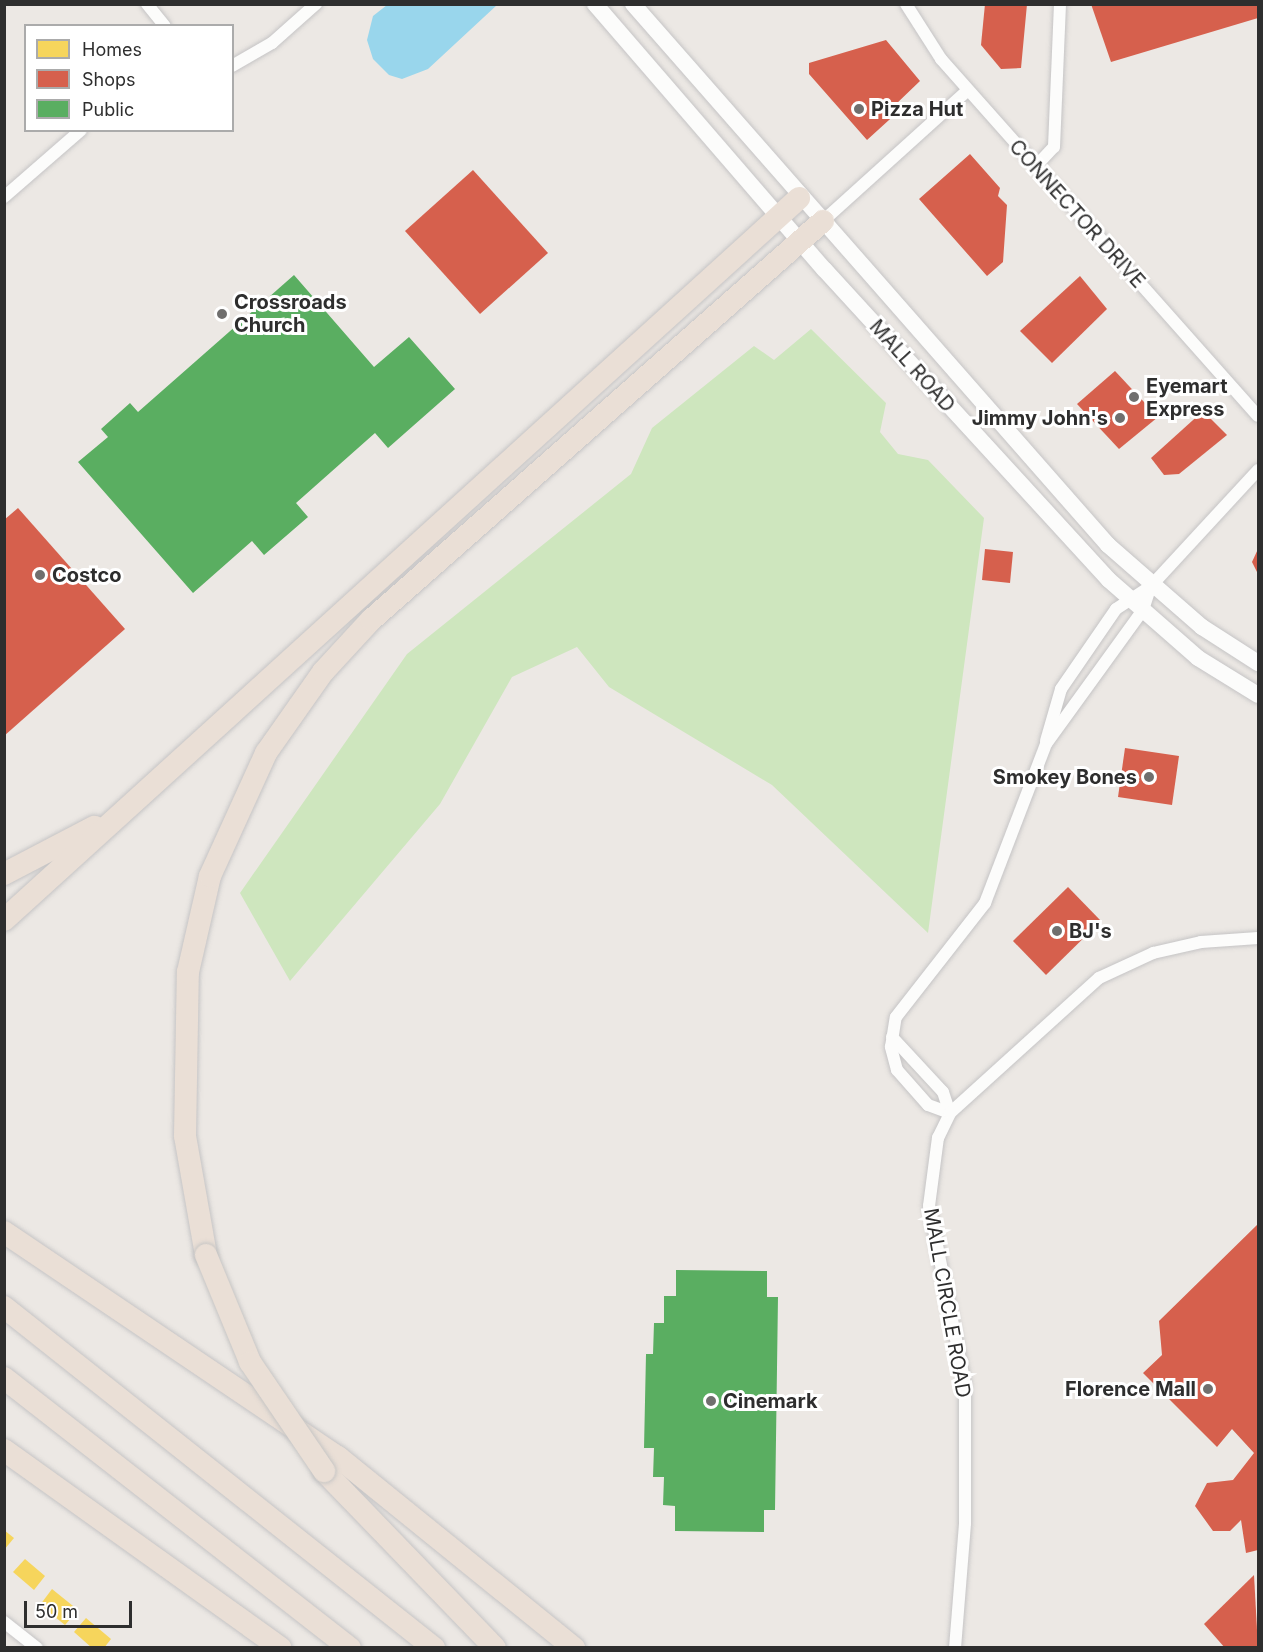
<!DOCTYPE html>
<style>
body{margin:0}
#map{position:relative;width:1263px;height:1652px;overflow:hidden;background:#ece8e4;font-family:Inter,sans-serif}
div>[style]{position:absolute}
.green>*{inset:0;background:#cee6be}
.water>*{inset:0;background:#99d6ec}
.homes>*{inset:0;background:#f6d55c}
.shops>*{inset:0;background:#d6604d}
.public>*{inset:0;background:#5aae61}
.roads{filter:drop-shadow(0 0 2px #c5c4c5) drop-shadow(0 0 2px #c5c4c5)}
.minor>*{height:12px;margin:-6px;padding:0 6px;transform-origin:6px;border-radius:6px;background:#fcfcfb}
.secondary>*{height:16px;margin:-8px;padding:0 8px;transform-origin:8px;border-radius:8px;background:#fcfcfb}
.motorway>*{height:22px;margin:-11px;padding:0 11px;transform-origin:11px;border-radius:11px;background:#eadfd6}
.bridges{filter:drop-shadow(0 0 2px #c6c5c4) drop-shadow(0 0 2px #c6c5c4)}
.motorway-bridge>*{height:22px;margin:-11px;padding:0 11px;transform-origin:11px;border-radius:11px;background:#eadfd6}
.dots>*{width:16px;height:16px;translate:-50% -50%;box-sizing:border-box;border:3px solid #fff;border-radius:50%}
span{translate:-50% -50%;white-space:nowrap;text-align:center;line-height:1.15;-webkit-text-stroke:6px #fff;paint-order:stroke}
.poi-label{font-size:20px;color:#2e2e2e;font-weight:700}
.left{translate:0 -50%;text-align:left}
.right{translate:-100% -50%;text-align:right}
.street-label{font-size:20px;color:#2e2e2e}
.frame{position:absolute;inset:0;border:6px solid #2e2e2e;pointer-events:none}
.legend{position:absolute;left:24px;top:24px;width:210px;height:108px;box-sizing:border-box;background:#fff;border:2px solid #ababab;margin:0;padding:8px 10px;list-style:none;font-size:18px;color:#2e2e2e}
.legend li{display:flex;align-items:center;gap:12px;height:30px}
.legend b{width:30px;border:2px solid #ababab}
.scale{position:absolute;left:24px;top:1601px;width:108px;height:27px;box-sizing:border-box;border:3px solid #2e2e2e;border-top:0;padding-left:8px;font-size:18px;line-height:21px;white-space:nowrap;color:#2e2e2e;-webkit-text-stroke:4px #fff;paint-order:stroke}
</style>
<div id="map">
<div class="green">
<i style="clip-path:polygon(811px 329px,886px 403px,880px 432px,898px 454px,928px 460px,984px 518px,928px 933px,772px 785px,609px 687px,577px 647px,512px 677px,440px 804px,290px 981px,240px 893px,407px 654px,631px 474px,652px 428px,754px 346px,774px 360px)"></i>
</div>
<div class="water">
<i style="clip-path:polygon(387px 5px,387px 4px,497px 5px,428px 69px,402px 79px,389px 75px,373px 59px,367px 40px,373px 16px)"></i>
</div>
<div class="homes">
<i style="clip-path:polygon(4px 1530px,14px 1538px,4px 1550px)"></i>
<i style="clip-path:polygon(25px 1559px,45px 1576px,34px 1590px,13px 1572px)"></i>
<i style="clip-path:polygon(52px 1589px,78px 1610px,65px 1625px,40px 1605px)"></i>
<i style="clip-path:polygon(86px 1618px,111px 1639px,104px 1648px,92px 1648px,74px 1632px)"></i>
</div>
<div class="shops">
<i style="clip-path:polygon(985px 4px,1027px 4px,1021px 68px,1001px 69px,981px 45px)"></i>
<i style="clip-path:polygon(1091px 4px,1258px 4px,1258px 18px,1111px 62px)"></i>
<i style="clip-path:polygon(886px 40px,920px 81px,895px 105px,900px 110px,867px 140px,809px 74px,809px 63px)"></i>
<i style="clip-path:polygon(970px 154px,1000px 188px,998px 196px,1007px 205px,1003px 262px,987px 276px,919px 199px)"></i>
<i style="clip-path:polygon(473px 170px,548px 253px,480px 314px,405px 231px)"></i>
<i style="clip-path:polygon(1080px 276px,1107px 309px,1052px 363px,1020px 331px)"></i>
<i style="clip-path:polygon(1115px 371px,1158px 417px,1119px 449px,1077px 404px)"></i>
<i style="clip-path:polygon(1203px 411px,1227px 435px,1179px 474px,1164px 475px,1151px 458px)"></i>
<i style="clip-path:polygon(18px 508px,125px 629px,4px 736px,4px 520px)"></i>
<i style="clip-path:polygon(985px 549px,1013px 552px,1010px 583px,982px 580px)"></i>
<i style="clip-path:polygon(1258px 549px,1258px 574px,1252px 562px)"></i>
<i style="clip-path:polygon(1125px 748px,1179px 756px,1172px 805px,1118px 797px)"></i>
<i style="clip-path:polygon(1068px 887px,1101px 921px,1046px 975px,1013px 941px)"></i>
<i style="clip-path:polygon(1258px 1224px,1258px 1550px,1246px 1553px,1241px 1520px,1230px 1531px,1213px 1531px,1195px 1506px,1207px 1483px,1233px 1480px,1254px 1453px,1232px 1429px,1217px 1447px,1143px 1373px,1162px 1355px,1159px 1321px)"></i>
<i style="clip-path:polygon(1254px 1575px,1258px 1648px,1225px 1648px,1204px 1624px)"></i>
</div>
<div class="public">
<i style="clip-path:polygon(294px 275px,374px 367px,409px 337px,455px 389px,388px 448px,375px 433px,296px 503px,308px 517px,264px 555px,252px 541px,193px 593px,78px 462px,108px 437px,101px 429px,130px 403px,138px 412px)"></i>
<i style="clip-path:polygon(676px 1270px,767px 1271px,767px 1297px,778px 1297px,775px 1510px,764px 1510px,764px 1532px,675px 1531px,675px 1506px,663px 1505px,664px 1477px,653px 1477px,654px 1448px,644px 1448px,646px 1354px,653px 1354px,654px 1323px,664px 1323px,664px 1296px,676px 1296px)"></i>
</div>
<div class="roads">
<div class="minor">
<i style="left:147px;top:4px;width:28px;rotate:51deg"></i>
<i style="left:906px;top:4px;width:65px;rotate:57.5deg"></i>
<i style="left:941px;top:59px;width:477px;rotate:48.4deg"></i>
<i style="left:232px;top:66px;width:46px;rotate:-29.9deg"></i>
<i style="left:272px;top:43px;width:59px;rotate:-41.6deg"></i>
<i style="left:1036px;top:166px;width:26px;rotate:-47deg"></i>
<i style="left:1054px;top:147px;width:143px;rotate:-87.6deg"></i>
<i style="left:4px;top:197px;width:102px;rotate:-41deg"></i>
<i style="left:823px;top:221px;width:195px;rotate:-42.1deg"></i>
<i style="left:1046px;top:741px;width:54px;rotate:-73.9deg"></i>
<i style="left:1061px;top:689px;width:97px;rotate:-55.5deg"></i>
<i style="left:1116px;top:609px;width:42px;rotate:-33.3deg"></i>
<i style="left:1151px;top:586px;width:158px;rotate:-47.3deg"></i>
<i style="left:892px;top:1037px;width:75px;rotate:47.2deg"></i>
<i style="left:943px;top:1092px;width:22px;rotate:72deg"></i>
<i style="left:950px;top:1113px;width:23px;rotate:-160deg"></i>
<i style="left:928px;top:1105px;width:47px;rotate:-131.5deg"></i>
<i style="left:897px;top:1070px;width:24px;rotate:-105deg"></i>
<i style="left:891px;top:1047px;width:30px;rotate:-81deg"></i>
<i style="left:896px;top:1017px;width:145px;rotate:-52deg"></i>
<i style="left:985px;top:903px;width:170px;rotate:-69deg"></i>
<i style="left:1046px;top:744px;width:165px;rotate:-54.1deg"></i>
<i style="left:1143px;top:610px;width:25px;rotate:-72deg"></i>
<i style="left:4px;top:1622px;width:42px;rotate:38.2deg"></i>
<i style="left:955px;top:1648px;width:125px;rotate:-85.4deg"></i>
<i style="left:965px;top:1523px;width:139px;rotate:-90deg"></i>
<i style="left:965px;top:1384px;width:182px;rotate:-101.4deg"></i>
<i style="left:929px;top:1206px;width:69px;rotate:-82.5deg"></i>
<i style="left:938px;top:1138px;width:28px;rotate:-64deg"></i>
<i style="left:950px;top:1113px;width:201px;rotate:-42.2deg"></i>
<i style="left:1099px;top:978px;width:60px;rotate:-24.8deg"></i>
<i style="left:1153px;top:953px;width:49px;rotate:-12.9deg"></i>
<i style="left:1201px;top:942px;width:57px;rotate:-4deg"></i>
</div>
<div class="secondary">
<i style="left:595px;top:4px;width:350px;rotate:49.2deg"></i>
<i style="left:824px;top:269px;width:422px;rotate:47.5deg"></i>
<i style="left:1109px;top:580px;width:118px;rotate:41.2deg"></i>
<i style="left:1198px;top:658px;width:70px;rotate:31.7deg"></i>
<i style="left:633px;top:4px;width:720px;rotate:48.72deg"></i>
<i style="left:1108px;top:545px;width:125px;rotate:41.1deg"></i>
<i style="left:1202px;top:627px;width:67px;rotate:32.7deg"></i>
</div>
<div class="motorway">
<i style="left:4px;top:874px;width:102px;rotate:-27.6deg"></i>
<i style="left:4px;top:920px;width:1074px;rotate:-42.24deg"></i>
<i style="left:4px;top:1232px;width:403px;rotate:34deg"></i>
<i style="left:338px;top:1457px;width:304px;rotate:39deg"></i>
<i style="left:206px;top:1255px;width:121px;rotate:-100deg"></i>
<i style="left:185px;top:1136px;width:164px;rotate:-89deg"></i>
<i style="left:188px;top:972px;width:98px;rotate:-77.1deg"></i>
<i style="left:210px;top:876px;width:135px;rotate:-65.5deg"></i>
<i style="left:266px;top:753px;width:99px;rotate:-54.9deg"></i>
<i style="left:323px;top:672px;width:71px;rotate:-47.3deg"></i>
<i style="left:371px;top:620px;width:603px;rotate:-41.44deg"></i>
<i style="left:4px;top:1307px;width:549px;rotate:38.42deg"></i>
<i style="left:4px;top:1378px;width:439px;rotate:38deg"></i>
<i style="left:4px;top:1450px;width:340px;rotate:35.6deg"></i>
<i style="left:324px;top:1471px;width:246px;rotate:46deg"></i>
</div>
</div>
<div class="bridges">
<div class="motorway-bridge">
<i style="left:206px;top:1255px;width:116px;rotate:67.6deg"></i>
<i style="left:250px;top:1362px;width:132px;rotate:55.8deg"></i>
</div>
</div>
<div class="dots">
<i style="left:859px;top:109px;background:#706f6e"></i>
<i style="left:222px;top:314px;background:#706f6e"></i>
<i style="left:1134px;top:397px;background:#706f6e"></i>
<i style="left:1120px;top:418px;background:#706f6e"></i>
<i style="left:40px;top:575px;background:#706f6e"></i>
<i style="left:1149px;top:777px;background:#706f6e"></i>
<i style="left:1057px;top:931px;background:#706f6e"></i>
<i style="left:1208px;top:1389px;background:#706f6e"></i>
<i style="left:711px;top:1401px;background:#706f6e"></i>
</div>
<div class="poi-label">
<span class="left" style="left:871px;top:109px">Pizza Hut</span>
<span class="left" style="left:234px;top:314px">Crossroads<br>Church</span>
<span class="left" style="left:1146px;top:398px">Eyemart<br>Express</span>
<span class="right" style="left:1108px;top:418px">Jimmy John's</span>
<span class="left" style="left:52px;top:575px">Costco</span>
<span class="right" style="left:1137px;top:777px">Smokey Bones</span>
<span class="left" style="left:1069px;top:931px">BJ's</span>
<span class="right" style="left:1196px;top:1389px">Florence Mall</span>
<span class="left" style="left:723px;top:1401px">Cinemark</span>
</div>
<div class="street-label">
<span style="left:1077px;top:214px;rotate:48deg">CONNECTOR DRIVE</span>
<span style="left:912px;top:366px;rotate:48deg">MALL ROAD</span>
<span style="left:947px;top:1303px;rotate:80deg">MALL CIRCLE ROAD</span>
</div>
<div class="frame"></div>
<ul class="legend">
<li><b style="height:16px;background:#f6d55c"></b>Homes</li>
<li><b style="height:16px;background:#d6604d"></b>Shops</li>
<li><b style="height:16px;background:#5aae61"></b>Public</li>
</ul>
<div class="scale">50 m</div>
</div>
